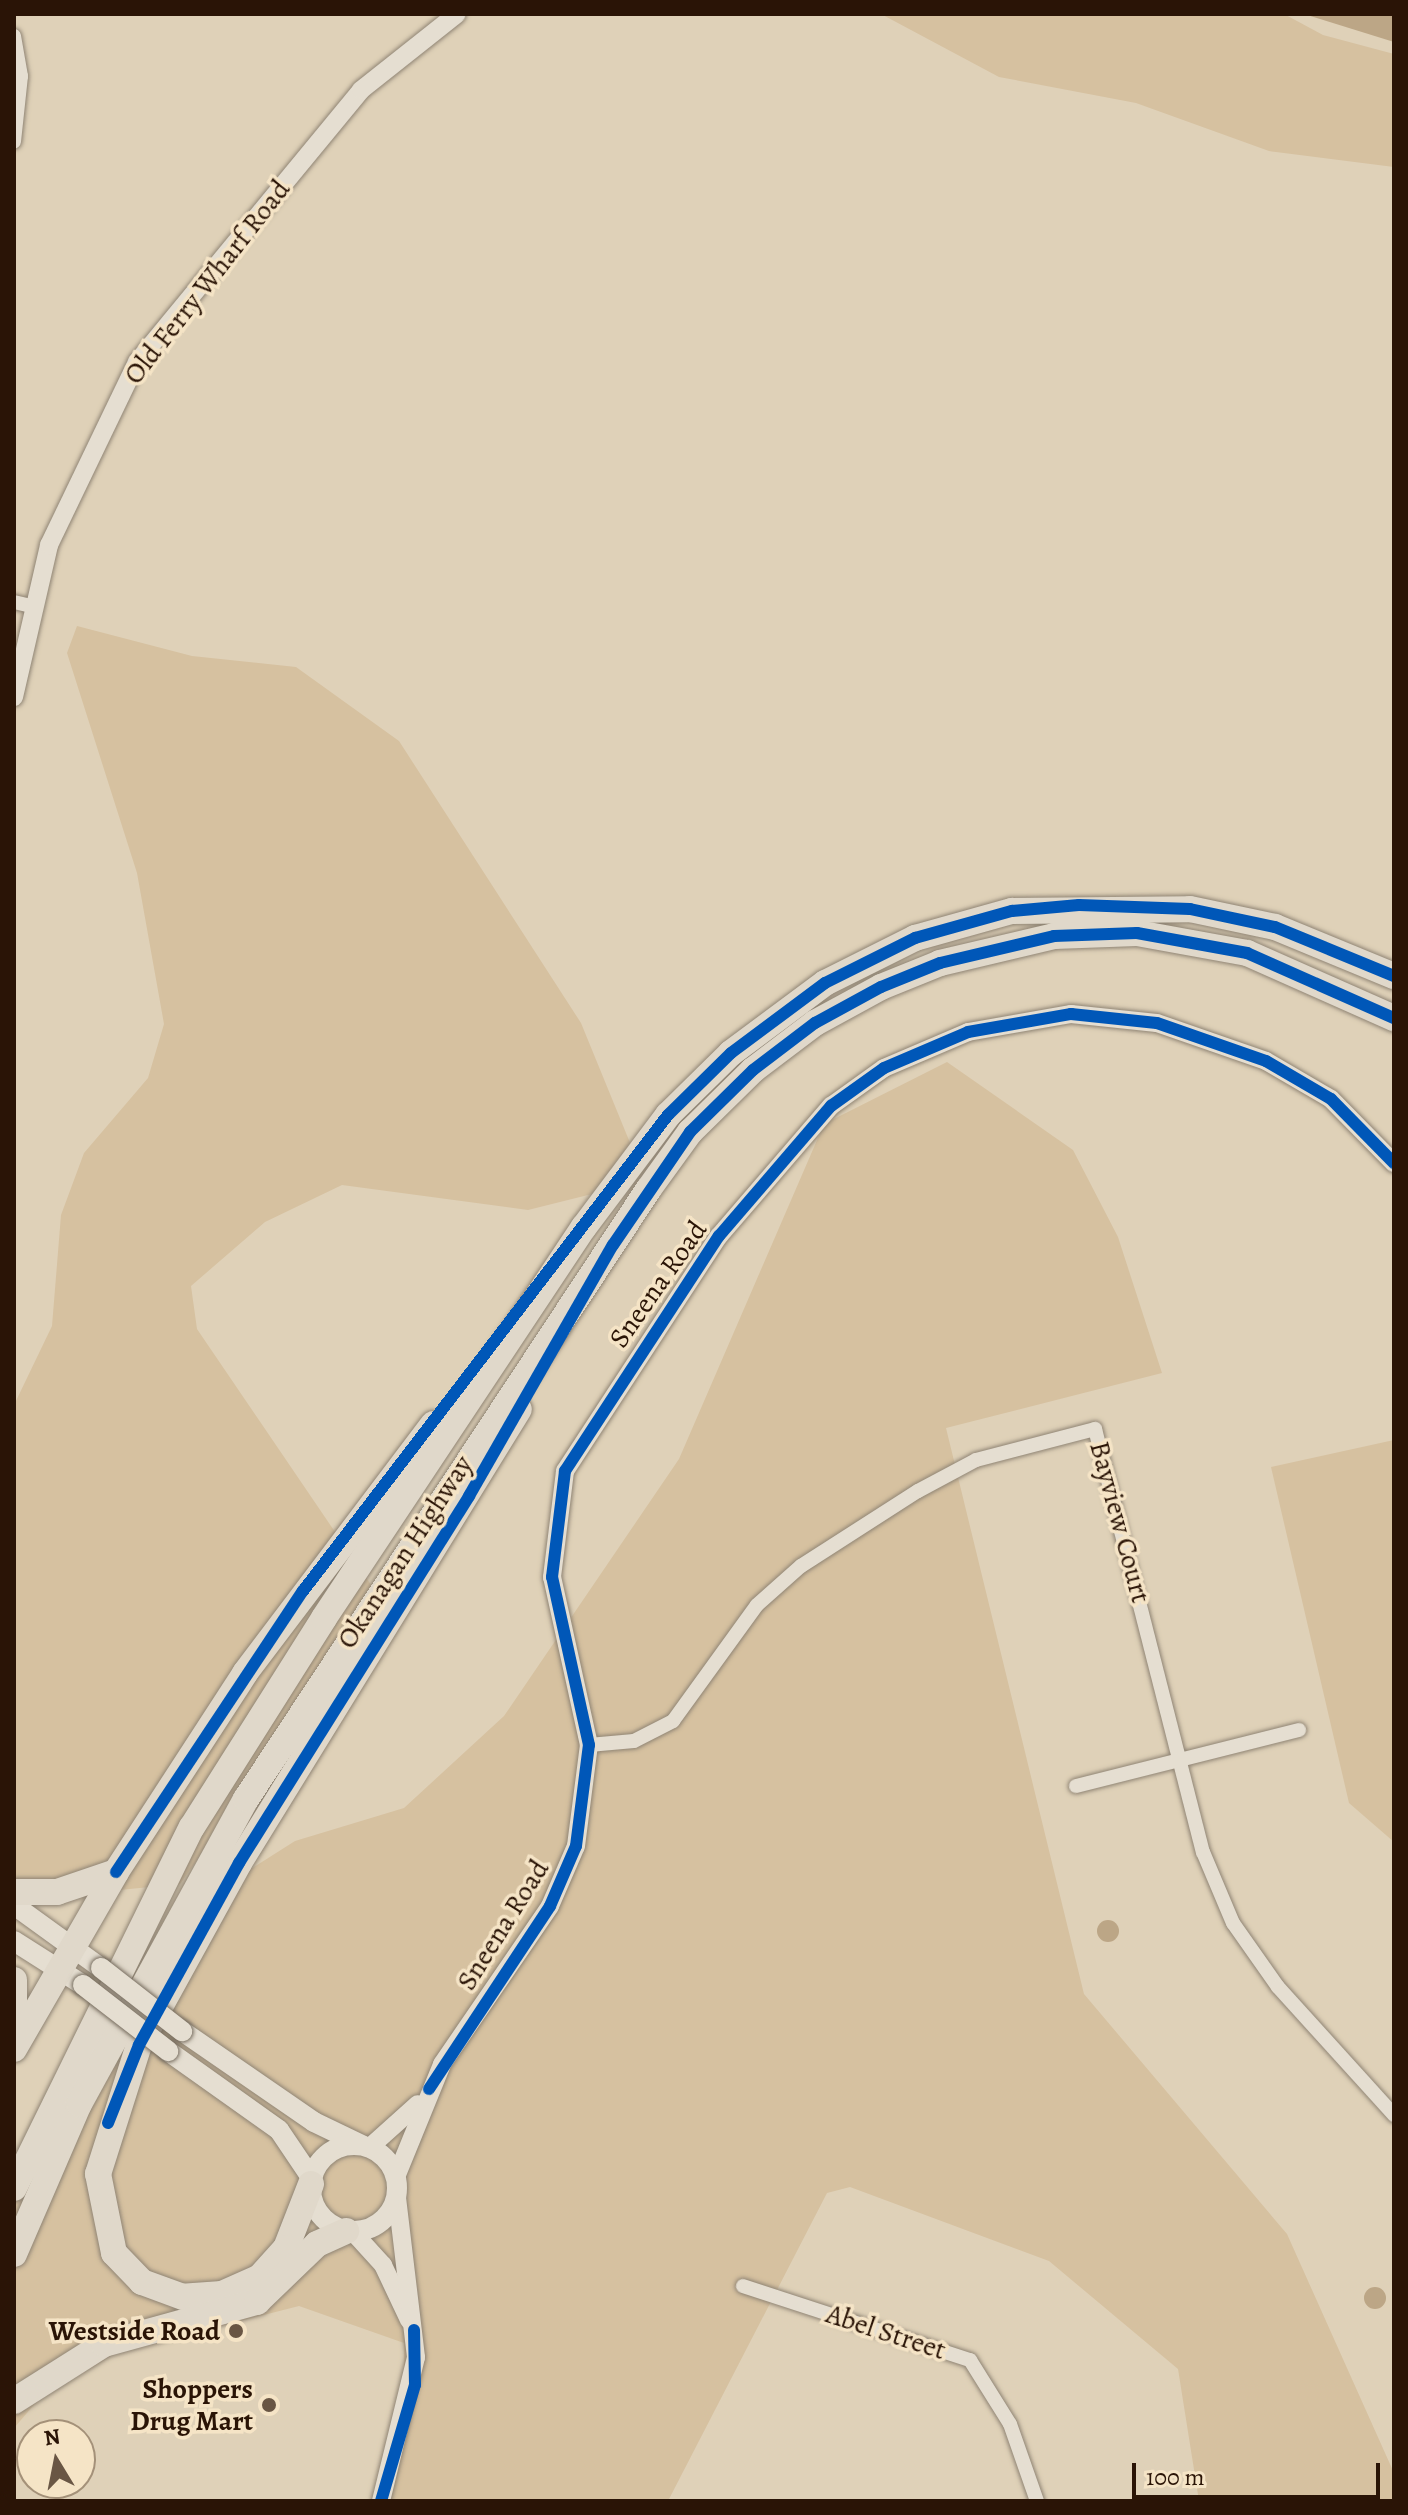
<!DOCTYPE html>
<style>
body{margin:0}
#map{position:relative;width:1408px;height:2515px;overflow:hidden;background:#dfd1b8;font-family:Alegreya,serif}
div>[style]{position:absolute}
.green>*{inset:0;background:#d6c1a0}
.water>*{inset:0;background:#bca686}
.round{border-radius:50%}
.roads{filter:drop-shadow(0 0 2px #8f8474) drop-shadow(0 0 2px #8f8474)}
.minor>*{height:14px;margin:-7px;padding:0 7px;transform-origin:7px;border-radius:7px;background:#e5ded1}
.tertiary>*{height:18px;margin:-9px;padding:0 9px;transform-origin:9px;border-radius:9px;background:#e5ded1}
.secondary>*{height:20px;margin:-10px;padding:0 10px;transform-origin:10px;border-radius:10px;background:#e5ded1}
.secondary>.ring{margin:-10px;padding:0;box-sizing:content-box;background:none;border:20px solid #e5ded1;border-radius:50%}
.motorway>*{height:26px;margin:-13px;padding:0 13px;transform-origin:13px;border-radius:13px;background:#e0d8ca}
.bridges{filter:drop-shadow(0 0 2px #756b5d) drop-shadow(0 0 2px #756b5d)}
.secondary-bridge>*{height:20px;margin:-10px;padding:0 10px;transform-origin:10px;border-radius:10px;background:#e5ded1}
.cycleway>*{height:12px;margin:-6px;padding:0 6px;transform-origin:6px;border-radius:6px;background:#0057b8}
.dots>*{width:22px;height:22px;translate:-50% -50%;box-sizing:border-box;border:4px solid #f5e4c6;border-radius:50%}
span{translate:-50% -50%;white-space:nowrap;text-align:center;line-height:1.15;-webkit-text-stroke:7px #f5e4c6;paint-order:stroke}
.street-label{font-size:28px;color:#2a1406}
.poi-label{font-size:28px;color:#2a1406;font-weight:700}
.right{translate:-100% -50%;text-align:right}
.frame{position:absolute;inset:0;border:16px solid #2a1406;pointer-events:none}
.north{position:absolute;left:16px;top:2419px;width:80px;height:80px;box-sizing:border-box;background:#f5e4c6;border:2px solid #a49179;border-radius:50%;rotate:350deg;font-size:22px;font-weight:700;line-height:32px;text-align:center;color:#2a1406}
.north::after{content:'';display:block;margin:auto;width:28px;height:36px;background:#695644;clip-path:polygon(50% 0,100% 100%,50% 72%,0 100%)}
.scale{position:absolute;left:1132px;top:2463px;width:248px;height:36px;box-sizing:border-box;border:4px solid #2a1406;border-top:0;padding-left:10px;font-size:24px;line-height:28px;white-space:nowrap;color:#2a1406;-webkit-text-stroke:6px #f5e4c6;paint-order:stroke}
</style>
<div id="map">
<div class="green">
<i style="clip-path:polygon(881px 14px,1284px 14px,1323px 35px,1394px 54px,1394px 167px,1269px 151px,1136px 103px,999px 77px)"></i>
<i style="clip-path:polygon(77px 626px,192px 656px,296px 667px,399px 741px,581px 1023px,635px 1155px,612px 1189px,528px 1210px,342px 1185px,265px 1222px,191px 1286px,197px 1329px,382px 1601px,180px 1884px,29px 1899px,14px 1896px,14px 1405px,52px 1326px,61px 1215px,84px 1153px,148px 1078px,164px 1024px,137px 873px,67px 653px)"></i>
<i style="clip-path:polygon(947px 1062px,1073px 1150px,1118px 1237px,1162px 1373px,946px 1428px,1084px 1994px,1287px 2234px,1394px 2473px,1394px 2501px,1199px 2501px,1178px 2369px,1049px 2261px,850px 2187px,827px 2193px,668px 2501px,374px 2501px,404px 2387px,404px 2343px,299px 2306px,118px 2352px,39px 2399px,14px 2428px,14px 2181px,213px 1893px,295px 1841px,404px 1808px,504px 1716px,679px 1459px,824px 1124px)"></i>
<i style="clip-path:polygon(1394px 1440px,1394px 1842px,1349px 1803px,1271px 1467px)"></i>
</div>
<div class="water">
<i style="clip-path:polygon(1304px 14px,1394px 14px,1394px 42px)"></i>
<i class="round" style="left:1097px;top:1920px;width:22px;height:22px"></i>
<i class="round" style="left:1364px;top:2287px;width:22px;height:22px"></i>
</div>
<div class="roads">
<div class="minor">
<i style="left:14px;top:36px;width:41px;rotate:80.1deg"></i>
<i style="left:21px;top:76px;width:66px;rotate:96.1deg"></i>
<i style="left:14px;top:602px;width:22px;rotate:13deg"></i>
<i style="left:589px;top:1745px;width:45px;rotate:-5.1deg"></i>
<i style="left:634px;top:1741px;width:44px;rotate:-27.1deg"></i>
<i style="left:673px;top:1721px;width:143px;rotate:-54.1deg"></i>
<i style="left:757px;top:1605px;width:59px;rotate:-41.6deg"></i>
<i style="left:801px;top:1566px;width:139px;rotate:-32.7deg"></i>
<i style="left:918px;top:1491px;width:66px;rotate:-28.1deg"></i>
<i style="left:976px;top:1460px;width:123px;rotate:-14.6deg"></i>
<i style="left:1095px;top:1429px;width:437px;rotate:75.7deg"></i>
<i style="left:1203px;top:1852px;width:77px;rotate:67.1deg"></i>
<i style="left:1233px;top:1923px;width:78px;rotate:54.9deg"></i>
<i style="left:1278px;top:1987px;width:173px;rotate:47.8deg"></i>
<i style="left:1076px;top:1786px;width:230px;rotate:-14.1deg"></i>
<i style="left:743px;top:2286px;width:239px;rotate:18.1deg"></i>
<i style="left:970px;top:2360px;width:75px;rotate:58deg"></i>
<i style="left:1010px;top:2424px;width:82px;rotate:70.7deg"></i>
</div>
<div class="tertiary">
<i style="left:14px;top:697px;width:156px;rotate:-77deg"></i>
<i style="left:49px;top:545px;width:203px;rotate:-64.3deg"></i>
<i style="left:137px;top:362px;width:352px;rotate:-50.5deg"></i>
<i style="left:361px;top:90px;width:122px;rotate:-38.4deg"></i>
<i style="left:370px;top:2147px;width:64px;rotate:-41.9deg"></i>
<i style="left:396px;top:2177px;width:122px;rotate:-67.8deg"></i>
<i style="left:442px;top:2064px;width:191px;rotate:-55.6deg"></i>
<i style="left:550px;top:1906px;width:65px;rotate:-66.6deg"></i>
<i style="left:576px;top:1846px;width:102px;rotate:-82.7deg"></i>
<i style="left:589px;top:1745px;width:172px;rotate:-102.4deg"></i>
<i style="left:552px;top:1577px;width:107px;rotate:-83deg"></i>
<i style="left:565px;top:1471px;width:281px;rotate:-56.8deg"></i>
<i style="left:719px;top:1236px;width:172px;rotate:-49.3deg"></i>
<i style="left:831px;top:1106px;width:65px;rotate:-35.6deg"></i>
<i style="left:884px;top:1068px;width:91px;rotate:-23.2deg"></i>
<i style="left:968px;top:1032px;width:105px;rotate:-9.9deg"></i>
<i style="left:1071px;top:1014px;width:86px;rotate:6deg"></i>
<i style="left:1157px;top:1023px;width:115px;rotate:19.2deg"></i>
<i style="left:1266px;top:1061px;width:75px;rotate:30.3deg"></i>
<i style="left:1331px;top:1099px;width:90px;rotate:45.5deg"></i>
<i style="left:353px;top:2232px;width:45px;rotate:47.7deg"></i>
<i style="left:383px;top:2265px;width:61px;rotate:64.7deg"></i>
<i style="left:381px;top:2501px;width:148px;rotate:-76.3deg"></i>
<i style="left:416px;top:2357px;width:160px;rotate:-96.8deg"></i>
</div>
<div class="secondary">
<i style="left:14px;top:1905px;width:107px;rotate:35.9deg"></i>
<i style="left:14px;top:1941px;width:82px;rotate:32.5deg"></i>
<i style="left:182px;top:2031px;width:160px;rotate:34.6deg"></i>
<i style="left:314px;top:2122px;width:53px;rotate:25.6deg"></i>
<i style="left:168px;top:2051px;width:136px;rotate:35.4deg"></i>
<i style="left:279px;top:2130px;width:59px;rotate:56deg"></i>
<i class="ring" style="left:311px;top:2145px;width:66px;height:66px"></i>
</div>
<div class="motorway">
<i style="left:14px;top:1892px;width:43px"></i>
<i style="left:57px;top:1892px;width:62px;rotate:-18.7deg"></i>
<i style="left:14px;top:1980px;width:49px;rotate:90deg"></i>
<i style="left:14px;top:2049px;width:204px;rotate:-60deg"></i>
<i style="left:116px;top:1872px;width:237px;rotate:-57deg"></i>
<i style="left:245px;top:1673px;width:312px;rotate:-52.9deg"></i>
<i style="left:311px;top:2184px;width:69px;rotate:111.3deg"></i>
<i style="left:286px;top:2248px;width:39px;rotate:132deg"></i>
<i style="left:260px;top:2277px;width:42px;rotate:155.9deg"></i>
<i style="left:222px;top:2294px;width:39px;rotate:176deg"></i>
<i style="left:183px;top:2297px;width:44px;rotate:-159.9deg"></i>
<i style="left:142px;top:2282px;width:40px;rotate:-134deg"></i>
<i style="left:114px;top:2253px;width:81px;rotate:-101.4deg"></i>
<i style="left:98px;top:2174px;width:135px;rotate:-72.4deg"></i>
<i style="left:139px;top:2045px;width:208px;rotate:-61.2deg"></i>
<i style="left:239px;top:1863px;width:533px;rotate:-58.34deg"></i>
<i style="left:14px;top:2188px;width:402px;rotate:-63.8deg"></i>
<i style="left:192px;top:1827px;width:247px;rotate:-57.7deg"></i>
<i style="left:324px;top:1618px;width:470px;rotate:-56.4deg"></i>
<i style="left:584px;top:1227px;width:140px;rotate:-53.1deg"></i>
<i style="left:668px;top:1115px;width:88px;rotate:-44.5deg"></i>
<i style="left:731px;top:1053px;width:117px;rotate:-36.7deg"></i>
<i style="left:825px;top:983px;width:101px;rotate:-26.6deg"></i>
<i style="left:915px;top:938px;width:101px;rotate:-15.6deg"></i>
<i style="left:1012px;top:911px;width:178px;rotate:-0.6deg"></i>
<i style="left:1190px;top:909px;width:87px;rotate:12deg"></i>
<i style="left:1275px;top:927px;width:129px;rotate:22.4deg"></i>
<i style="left:14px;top:2254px;width:163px;rotate:-66.6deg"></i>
<i style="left:79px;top:2104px;width:348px;rotate:-61.3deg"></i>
<i style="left:246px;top:1799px;width:730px;rotate:-56.57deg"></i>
<i style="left:648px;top:1190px;width:72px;rotate:-54.1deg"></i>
<i style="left:690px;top:1132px;width:88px;rotate:-44.5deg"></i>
<i style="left:753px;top:1070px;width:78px;rotate:-37.2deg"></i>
<i style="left:815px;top:1023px;width:75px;rotate:-28.6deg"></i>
<i style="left:881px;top:987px;width:64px;rotate:-22.1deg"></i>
<i style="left:940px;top:963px;width:117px;rotate:-13.3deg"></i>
<i style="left:1054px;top:936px;width:83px;rotate:-2.1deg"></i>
<i style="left:1137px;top:933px;width:112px;rotate:10.3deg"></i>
<i style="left:1247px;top:953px;width:161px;rotate:23.9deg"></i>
<i style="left:14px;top:2401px;width:107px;rotate:-32.3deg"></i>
<i style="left:104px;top:2344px;width:159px;rotate:-15.4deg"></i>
<i style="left:257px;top:2302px;width:83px;rotate:-44deg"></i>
<i style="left:317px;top:2244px;width:32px;rotate:-24deg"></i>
</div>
</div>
<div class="bridges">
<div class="secondary-bridge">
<i style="left:101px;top:1968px;width:103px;rotate:37.9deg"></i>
<i style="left:83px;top:1985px;width:108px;rotate:37.8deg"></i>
</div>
</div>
<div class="cycleway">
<i style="left:116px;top:1872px;width:338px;rotate:-56.4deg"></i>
<i style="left:303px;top:1591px;width:600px;rotate:-52.52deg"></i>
<i style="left:668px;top:1115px;width:88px;rotate:-44.5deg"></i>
<i style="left:731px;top:1053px;width:117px;rotate:-36.7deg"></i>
<i style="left:825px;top:983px;width:101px;rotate:-26.6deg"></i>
<i style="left:915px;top:938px;width:101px;rotate:-15.6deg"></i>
<i style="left:1012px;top:911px;width:67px;rotate:-5.1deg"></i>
<i style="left:1079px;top:905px;width:111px;rotate:2.1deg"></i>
<i style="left:1190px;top:909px;width:87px;rotate:12deg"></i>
<i style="left:1275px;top:927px;width:129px;rotate:22.4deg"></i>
<i style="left:429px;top:2089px;width:219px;rotate:-56.5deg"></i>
<i style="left:550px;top:1906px;width:65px;rotate:-66.6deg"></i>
<i style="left:576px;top:1846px;width:102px;rotate:-82.7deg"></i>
<i style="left:589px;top:1745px;width:172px;rotate:-102.4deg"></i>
<i style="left:552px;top:1577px;width:107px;rotate:-83deg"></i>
<i style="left:565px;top:1471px;width:281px;rotate:-56.8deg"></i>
<i style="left:719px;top:1236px;width:172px;rotate:-49.3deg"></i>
<i style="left:831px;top:1106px;width:65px;rotate:-35.6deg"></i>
<i style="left:884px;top:1068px;width:91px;rotate:-23.2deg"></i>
<i style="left:968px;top:1032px;width:105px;rotate:-9.9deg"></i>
<i style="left:1071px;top:1014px;width:86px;rotate:6deg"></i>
<i style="left:1157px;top:1023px;width:115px;rotate:19.2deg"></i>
<i style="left:1266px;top:1061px;width:75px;rotate:30.3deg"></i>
<i style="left:1331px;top:1099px;width:90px;rotate:45.5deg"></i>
<i style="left:108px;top:2123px;width:84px;rotate:-68.3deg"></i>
<i style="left:139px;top:2045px;width:208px;rotate:-61.2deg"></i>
<i style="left:239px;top:1863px;width:433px;rotate:-57.9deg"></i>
<i style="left:469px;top:1496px;width:289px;rotate:-60.2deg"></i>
<i style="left:613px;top:1245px;width:137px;rotate:-55.7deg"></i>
<i style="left:690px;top:1132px;width:88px;rotate:-44.5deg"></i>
<i style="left:753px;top:1070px;width:78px;rotate:-37.2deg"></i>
<i style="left:815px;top:1023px;width:75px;rotate:-28.6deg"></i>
<i style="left:881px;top:987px;width:64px;rotate:-22.1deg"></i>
<i style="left:940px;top:963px;width:117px;rotate:-13.3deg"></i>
<i style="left:1054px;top:936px;width:83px;rotate:-2.1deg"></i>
<i style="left:1137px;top:933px;width:112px;rotate:10.3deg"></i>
<i style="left:1247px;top:953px;width:161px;rotate:23.9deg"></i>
<i style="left:381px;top:2501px;width:121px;rotate:-73.7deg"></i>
<i style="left:415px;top:2385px;width:55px;rotate:-91deg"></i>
</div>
<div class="dots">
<i style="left:236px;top:2331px;background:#695644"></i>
<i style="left:269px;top:2405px;background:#695644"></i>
</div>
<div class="street-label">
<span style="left:207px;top:282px;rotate:-52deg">Old Ferry Wharf Road</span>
<span style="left:658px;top:1284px;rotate:-55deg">Sneena Road</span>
<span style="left:1120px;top:1522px;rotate:75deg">Bayview Court</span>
<span style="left:405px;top:1552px;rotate:-57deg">Okanagan Highway</span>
<span style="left:503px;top:1925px;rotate:-58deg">Sneena Road</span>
<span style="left:886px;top:2332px;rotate:18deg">Abel Street</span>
</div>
<div class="poi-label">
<span class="right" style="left:220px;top:2331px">Westside Road</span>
<span class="right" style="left:253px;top:2405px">Shoppers<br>Drug Mart</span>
</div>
<div class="frame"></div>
<div class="north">N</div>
<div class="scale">100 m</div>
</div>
